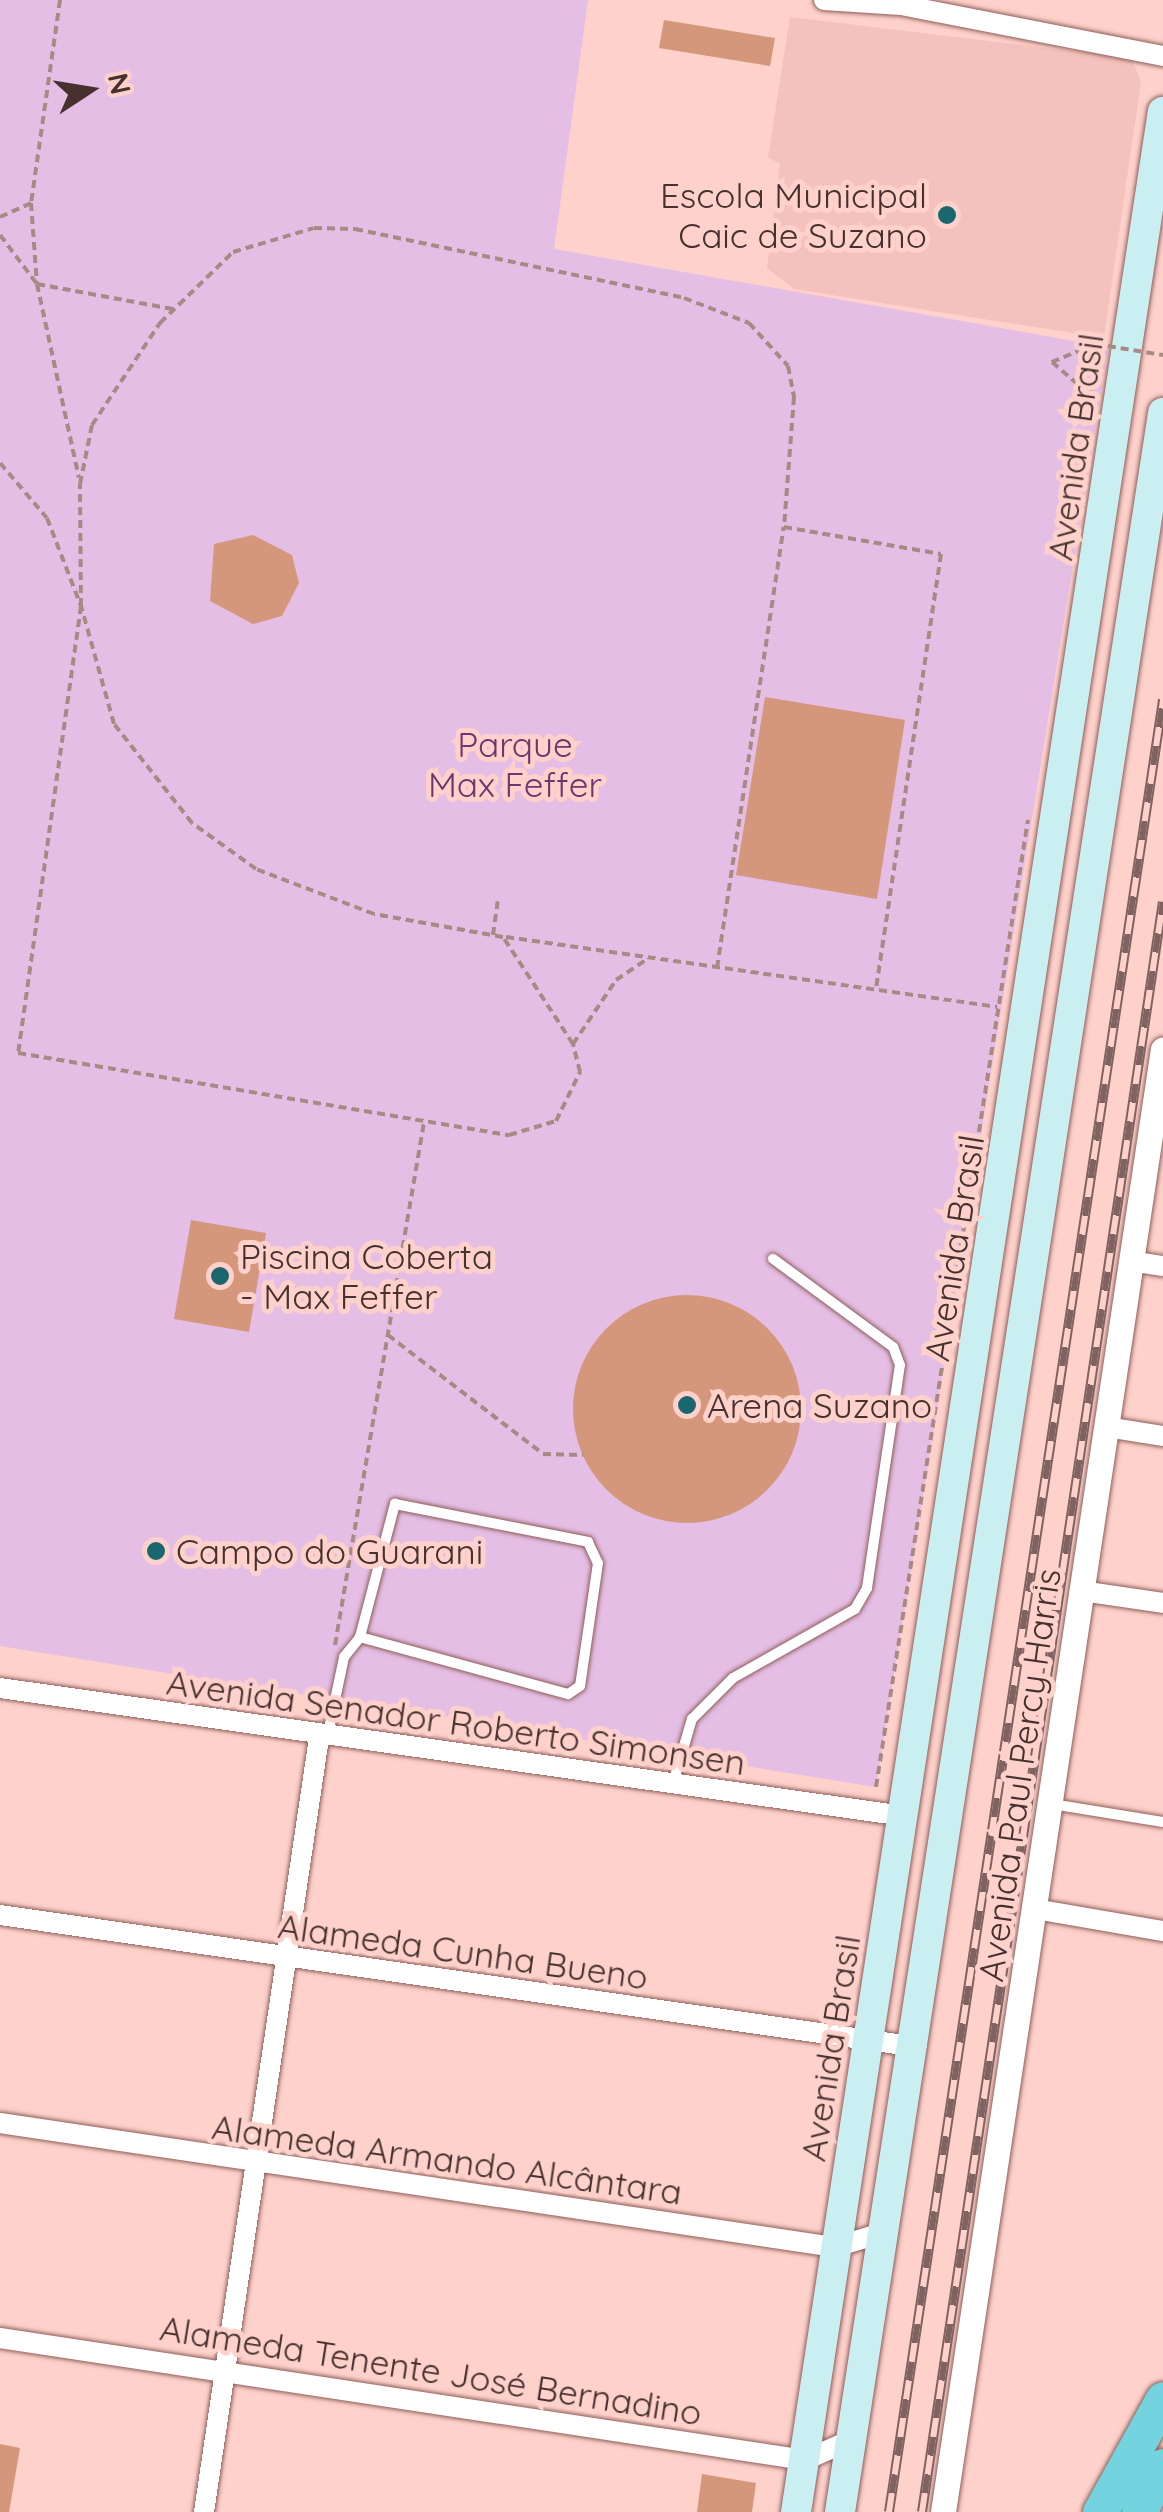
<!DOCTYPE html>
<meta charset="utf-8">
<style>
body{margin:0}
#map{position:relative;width:1163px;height:2512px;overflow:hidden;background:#fed1cb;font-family:Quicksand,sans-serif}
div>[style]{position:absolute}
.built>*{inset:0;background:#f4c2bc}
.green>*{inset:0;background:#e5bee5}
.building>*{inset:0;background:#d5977b}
.round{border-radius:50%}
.path>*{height:4px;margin-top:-2px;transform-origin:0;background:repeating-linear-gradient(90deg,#aa8883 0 8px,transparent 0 13px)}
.roads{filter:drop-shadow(0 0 2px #8f5e59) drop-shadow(0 0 2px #8f5e59)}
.service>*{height:10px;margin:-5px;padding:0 5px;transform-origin:5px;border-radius:5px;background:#fff}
.minor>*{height:20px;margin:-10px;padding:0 10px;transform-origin:10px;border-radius:10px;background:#fff}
.tertiary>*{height:25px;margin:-12.5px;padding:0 12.5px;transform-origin:12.5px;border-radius:12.5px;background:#fff}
.secondary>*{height:30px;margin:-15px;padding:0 15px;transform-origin:15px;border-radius:15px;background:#caeff3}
.trunk>*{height:35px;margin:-17.5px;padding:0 17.5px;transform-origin:17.5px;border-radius:17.5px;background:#73d4df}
.rail>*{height:10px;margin-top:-5px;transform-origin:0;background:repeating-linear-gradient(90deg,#fed1cb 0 19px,#806360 0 38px);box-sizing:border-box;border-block:2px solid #806360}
.path-bridge>*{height:4px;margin-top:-2px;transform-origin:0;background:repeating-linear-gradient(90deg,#aa8883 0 8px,transparent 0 13px)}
.dots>*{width:28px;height:28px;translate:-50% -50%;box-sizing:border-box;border:5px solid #fed1cb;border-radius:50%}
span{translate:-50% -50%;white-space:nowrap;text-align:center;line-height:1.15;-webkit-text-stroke:10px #fed1cb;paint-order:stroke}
.poi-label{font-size:35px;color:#47312f}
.right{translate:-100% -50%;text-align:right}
.left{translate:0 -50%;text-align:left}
.street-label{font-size:35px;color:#47312f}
.park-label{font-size:35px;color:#6e3570}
.north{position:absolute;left:40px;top:40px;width:100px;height:100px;-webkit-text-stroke:8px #fed1cb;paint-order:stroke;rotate:78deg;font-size:28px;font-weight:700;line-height:40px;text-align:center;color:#47312f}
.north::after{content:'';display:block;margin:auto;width:35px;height:45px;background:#47312f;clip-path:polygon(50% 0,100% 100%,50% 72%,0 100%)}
</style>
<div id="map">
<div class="built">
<i style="clip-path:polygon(790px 17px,1131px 58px,1141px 81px,1104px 338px,794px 289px,767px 268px,780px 163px,768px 158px)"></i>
</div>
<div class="green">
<i style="clip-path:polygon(0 0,588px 0,554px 249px,1108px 347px,876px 1787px,0 1646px)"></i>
</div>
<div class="building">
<i style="clip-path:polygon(664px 20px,775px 38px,770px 66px,659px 48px)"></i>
<i style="clip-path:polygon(253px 535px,292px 555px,299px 583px,282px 616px,253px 624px,210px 601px,214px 544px)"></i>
<i style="clip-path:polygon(765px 697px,905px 720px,877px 899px,736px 875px)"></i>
<i style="clip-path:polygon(191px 1220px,266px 1233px,249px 1332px,174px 1319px)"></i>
<i class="round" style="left:573px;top:1295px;width:228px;height:228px"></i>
<i style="clip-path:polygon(0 2444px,20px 2448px,9px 2512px,0 2512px)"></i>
<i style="clip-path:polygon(702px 2474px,756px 2483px,752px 2512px,697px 2512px)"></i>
</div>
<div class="path">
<i style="left:60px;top:0;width:205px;rotate:98.1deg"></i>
<i style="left:31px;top:203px;width:81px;rotate:85.8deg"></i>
<i style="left:37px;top:284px;width:138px;rotate:10.4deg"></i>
<i style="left:0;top:217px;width:34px;rotate:-24deg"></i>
<i style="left:0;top:235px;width:61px;rotate:52.9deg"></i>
<i style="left:37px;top:284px;width:198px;rotate:77.8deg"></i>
<i style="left:1095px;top:344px;width:47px;rotate:157.3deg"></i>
<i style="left:1052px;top:362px;width:49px;rotate:40.9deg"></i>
<i style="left:1089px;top:394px;width:20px;rotate:-70deg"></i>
<i style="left:0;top:463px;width:72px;rotate:49.5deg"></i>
<i style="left:47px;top:518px;width:94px;rotate:68.9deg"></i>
<i style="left:81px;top:606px;width:451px;rotate:98deg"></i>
<i style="left:18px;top:1053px;width:498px;rotate:9.5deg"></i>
<i style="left:509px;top:1135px;width:49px;rotate:-16.6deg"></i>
<i style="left:556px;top:1121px;width:55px;rotate:-63.9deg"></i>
<i style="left:580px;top:1072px;width:29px;rotate:-104deg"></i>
<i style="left:573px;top:1044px;width:128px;rotate:-123.2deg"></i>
<i style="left:503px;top:937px;width:131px;rotate:-169.9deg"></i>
<i style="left:374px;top:914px;width:126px;rotate:-159.1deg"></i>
<i style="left:256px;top:869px;width:79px;rotate:-144.3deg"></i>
<i style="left:192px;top:823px;width:126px;rotate:-128.2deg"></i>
<i style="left:114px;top:724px;width:123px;rotate:-105.6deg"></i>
<i style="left:81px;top:606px;width:122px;rotate:-90.5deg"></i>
<i style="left:80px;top:484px;width:60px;rotate:-78.5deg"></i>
<i style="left:92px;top:425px;width:123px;rotate:-56.3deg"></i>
<i style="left:160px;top:323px;width:102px;rotate:-44.2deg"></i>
<i style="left:233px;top:252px;width:84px;rotate:-16.5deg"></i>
<i style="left:314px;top:228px;width:41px;rotate:1.4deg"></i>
<i style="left:355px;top:229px;width:336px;rotate:11.8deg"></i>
<i style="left:684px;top:298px;width:70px;rotate:21deg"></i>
<i style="left:749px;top:323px;width:58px;rotate:47.8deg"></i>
<i style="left:788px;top:366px;width:32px;rotate:79deg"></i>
<i style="left:794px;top:397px;width:130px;rotate:94.4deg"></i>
<i style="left:493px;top:935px;width:34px;rotate:-82deg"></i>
<i style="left:506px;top:937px;width:496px;rotate:8.1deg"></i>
<i style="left:717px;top:968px;width:446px;rotate:-81.4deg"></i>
<i style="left:784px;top:527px;width:159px;rotate:9.8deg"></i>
<i style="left:941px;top:554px;width:440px;rotate:98.5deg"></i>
<i style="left:573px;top:1044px;width:77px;rotate:-56.1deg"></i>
<i style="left:616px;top:980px;width:37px;rotate:-34deg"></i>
<i style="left:388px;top:1335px;width:195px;rotate:37.5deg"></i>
<i style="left:543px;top:1454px;width:40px;rotate:1.4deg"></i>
<i style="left:335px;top:1645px;width:531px;rotate:-80.34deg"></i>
<i style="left:876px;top:1787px;width:979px;rotate:-81.07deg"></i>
</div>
<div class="roads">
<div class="service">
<i style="left:395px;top:1504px;width:197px;rotate:11.1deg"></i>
<i style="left:588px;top:1542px;width:23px;rotate:65deg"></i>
<i style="left:598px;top:1563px;width:124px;rotate:98.3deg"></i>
<i style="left:580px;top:1686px;width:14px;rotate:146deg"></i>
<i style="left:568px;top:1694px;width:216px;rotate:-164.7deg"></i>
<i style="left:360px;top:1637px;width:138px;rotate:-75.3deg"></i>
<i style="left:327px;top:1738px;width:83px;rotate:-78.1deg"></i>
<i style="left:344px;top:1657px;width:26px;rotate:-51deg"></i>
<i style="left:673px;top:1783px;width:67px;rotate:-73.5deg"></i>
<i style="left:692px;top:1719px;width:58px;rotate:-45deg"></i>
<i style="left:733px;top:1678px;width:140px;rotate:-29.5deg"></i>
<i style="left:855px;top:1609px;width:24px;rotate:-60deg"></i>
<i style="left:867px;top:1588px;width:225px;rotate:-81.6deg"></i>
<i style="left:900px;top:1365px;width:19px;rotate:-111deg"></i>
<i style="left:893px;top:1347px;width:149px;rotate:-143.7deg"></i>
<i style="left:1052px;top:1804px;width:112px;rotate:9.2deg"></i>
</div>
<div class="minor">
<i style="left:824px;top:0;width:77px;rotate:3.7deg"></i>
<i style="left:901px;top:5px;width:267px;rotate:11deg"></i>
<i style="left:1130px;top:1261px;width:33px;rotate:9deg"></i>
<i style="left:1106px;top:1427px;width:58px;rotate:9deg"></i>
<i style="left:1082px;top:1591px;width:82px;rotate:8.4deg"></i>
<i style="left:0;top:1688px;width:913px;rotate:8.06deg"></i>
<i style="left:1035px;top:1909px;width:130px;rotate:9.8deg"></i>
<i style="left:0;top:1915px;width:926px;rotate:8.19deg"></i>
<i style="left:0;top:2123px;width:844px;rotate:8.45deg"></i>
<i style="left:835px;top:2247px;width:52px;rotate:-16.7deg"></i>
<i style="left:0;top:2338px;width:814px;rotate:8.62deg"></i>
<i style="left:805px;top:2460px;width:48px;rotate:-23.4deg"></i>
<i style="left:204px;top:2512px;width:782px;rotate:-81.55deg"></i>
</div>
<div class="tertiary">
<i style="left:943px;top:2512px;width:1479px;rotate:-81.45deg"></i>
</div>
<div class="secondary">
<i style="left:796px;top:2512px;width:2428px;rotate:-81.31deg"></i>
<i style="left:840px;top:2512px;width:2124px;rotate:-81.25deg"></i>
</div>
<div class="trunk">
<i style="left:1100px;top:2512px;width:129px;rotate:-60.9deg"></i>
<i style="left:1139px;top:2512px;width:52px;rotate:-62.4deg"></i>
</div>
</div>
<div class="rail">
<i style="left:889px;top:2512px;width:1833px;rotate:-81.4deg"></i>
<i style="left:922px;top:2512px;width:1628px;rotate:-81.49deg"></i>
</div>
<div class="path-bridge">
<i style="left:1095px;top:344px;width:69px;rotate:9.2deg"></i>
</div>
<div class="dots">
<i style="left:947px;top:215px;background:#1b6770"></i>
<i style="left:220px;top:1276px;background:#1b6770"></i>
<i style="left:687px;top:1405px;background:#1b6770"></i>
<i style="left:156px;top:1551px;background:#1b6770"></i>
</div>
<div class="poi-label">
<span class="right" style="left:927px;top:215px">Escola Municipal<br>Caic de Suzano</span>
<span class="left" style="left:240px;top:1276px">Piscina Coberta<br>- Max Feffer</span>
<span class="left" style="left:707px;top:1405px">Arena Suzano</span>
<span class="left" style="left:176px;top:1551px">Campo do Guarani</span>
</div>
<div class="street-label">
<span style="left:1075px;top:447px;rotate:-82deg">Avenida Brasil</span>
<span style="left:954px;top:1248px;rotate:-81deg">Avenida Brasil</span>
<span style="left:456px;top:1722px;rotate:8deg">Avenida Senador Roberto Simonsen</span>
<span style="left:1019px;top:1775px;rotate:-82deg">Avenida Paul Percy Harris</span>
<span style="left:463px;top:1951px;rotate:8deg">Alameda Cunha Bueno</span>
<span style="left:830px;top:2048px;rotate:-81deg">Avenida Brasil</span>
<span style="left:447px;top:2159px;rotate:8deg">Alameda Armando Alcântara</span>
<span style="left:431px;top:2370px;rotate:9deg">Alameda Tenente José Bernadino</span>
</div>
<div class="park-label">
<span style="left:515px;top:764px">Parque<br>Max Feffer</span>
</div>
<div class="north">N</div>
</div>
